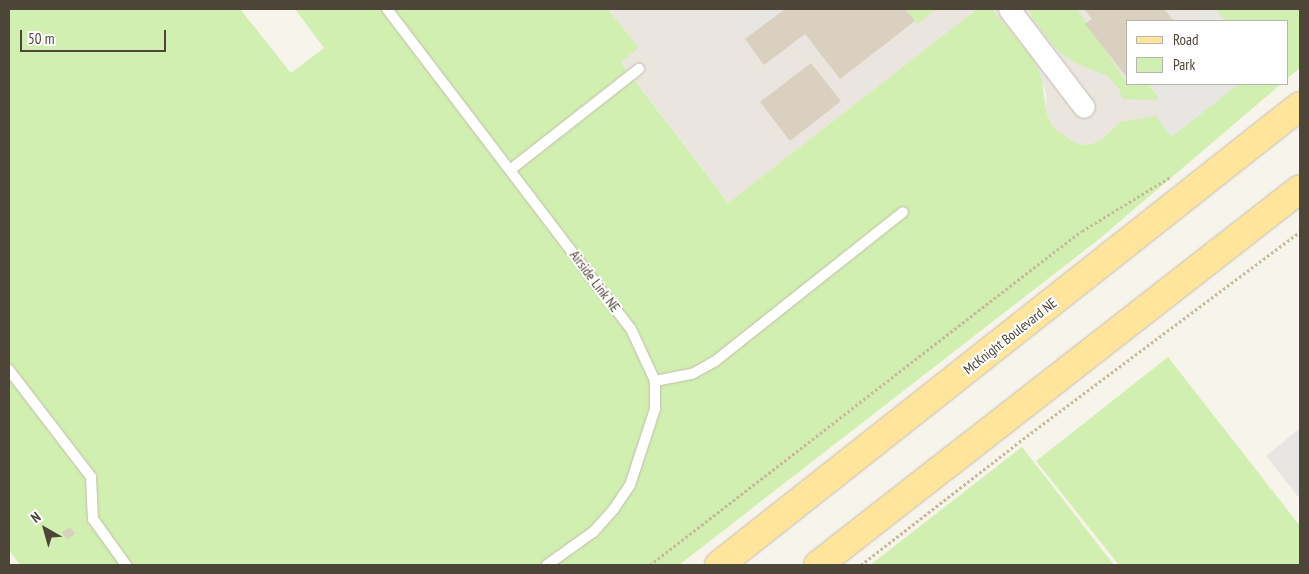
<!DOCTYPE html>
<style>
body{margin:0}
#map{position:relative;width:1309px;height:574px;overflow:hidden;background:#f7f4eb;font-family:"PT Sans Narrow",sans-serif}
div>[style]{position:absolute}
.industrial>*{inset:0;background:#eae5df}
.green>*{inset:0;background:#d1efb0}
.parking>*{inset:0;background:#e8e6e2}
.building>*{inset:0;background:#dad0bf}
.path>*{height:3px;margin-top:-1.5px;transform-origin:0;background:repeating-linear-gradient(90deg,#c8b99b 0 2.5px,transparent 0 5px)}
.roads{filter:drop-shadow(0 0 1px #c4bcac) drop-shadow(0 0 1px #c4bcac)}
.service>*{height:10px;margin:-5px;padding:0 5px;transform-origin:5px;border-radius:5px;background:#fff}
.minor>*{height:21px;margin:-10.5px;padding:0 10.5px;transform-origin:10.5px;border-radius:10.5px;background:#fff}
.primary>*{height:28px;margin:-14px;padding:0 14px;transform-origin:14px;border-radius:14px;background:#ffe59c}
span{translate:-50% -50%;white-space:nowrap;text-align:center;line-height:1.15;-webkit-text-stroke:4px #fff;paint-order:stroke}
.street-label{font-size:14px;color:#4d4537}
.frame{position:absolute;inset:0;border:10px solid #4d4537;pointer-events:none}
.legend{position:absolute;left:1126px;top:20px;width:162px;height:65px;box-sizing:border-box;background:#fff;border:1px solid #b8b5af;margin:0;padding:6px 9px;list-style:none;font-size:15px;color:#4d4537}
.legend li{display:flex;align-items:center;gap:10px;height:25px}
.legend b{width:25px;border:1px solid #b8b5af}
.north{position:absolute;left:20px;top:504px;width:50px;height:50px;-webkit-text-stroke:4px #fff;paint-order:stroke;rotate:322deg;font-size:14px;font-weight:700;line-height:20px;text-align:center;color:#4d4537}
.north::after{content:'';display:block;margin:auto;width:18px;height:22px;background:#4d4537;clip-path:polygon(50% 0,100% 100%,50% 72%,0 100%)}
.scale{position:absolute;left:20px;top:30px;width:146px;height:22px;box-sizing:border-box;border:2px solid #4d4537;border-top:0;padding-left:6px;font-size:15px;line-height:18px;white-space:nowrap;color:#4d4537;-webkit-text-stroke:4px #fff;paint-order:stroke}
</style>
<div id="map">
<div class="industrial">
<i style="clip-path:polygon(608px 9px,977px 9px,728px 203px,621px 61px,639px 48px)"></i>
<i style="clip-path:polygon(992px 9px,1235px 9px,1245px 21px,1128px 21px,1128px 84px,1263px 84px,1180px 149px,1120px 122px,1100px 141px,1087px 145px,1075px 143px,1053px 127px,1046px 111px,1046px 92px,1034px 61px)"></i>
</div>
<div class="green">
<i style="clip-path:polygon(9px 9px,240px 9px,291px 73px,324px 48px,295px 9px,608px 9px,639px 48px,621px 62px,728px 203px,977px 9px,992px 9px,1034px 60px,1042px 79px,1046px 111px,1053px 127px,1075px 143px,1087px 145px,1100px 141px,1120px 122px,1156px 116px,1171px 137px,1239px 84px,1281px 84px,1098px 240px,679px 565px,20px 565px,9px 550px)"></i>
<i style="clip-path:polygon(905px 9px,937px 9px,917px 24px)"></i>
<i style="clip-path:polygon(1029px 9px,1077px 9px,1128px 84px,1154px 84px,1150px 87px,1158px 96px,1157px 100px,1122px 99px,1119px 89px,1108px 76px,1075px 63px,1057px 50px,1033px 19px)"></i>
<i style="clip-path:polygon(1215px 9px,1300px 9px,1300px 68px,1288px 78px,1288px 21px,1225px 21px)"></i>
<i style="clip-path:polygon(1168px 357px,1300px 526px,1300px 565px,1119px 565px,1036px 461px)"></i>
<i style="clip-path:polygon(1022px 447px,1114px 565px,870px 565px)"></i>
</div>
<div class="parking">
<i style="clip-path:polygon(751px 9px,785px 9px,745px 39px,733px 23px)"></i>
<i style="clip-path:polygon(1203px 9px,1215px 9px,1225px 21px,1187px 21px)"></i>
<i style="clip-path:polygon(1154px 84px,1239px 84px,1171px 137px,1156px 116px,1158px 96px,1150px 87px)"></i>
<i style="clip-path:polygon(1300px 428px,1300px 499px,1266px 456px)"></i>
</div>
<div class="building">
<i style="clip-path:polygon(785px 9px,905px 9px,915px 21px,840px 79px,805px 34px,764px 65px,745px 39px)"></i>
<i style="clip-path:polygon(1084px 9px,1164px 9px,1174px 21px,1128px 21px,1128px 79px,1085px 24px,1092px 19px)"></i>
<i style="clip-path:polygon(811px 63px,841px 101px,790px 141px,760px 102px)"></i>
<i style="clip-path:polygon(70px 527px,75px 534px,67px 540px,62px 532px)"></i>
</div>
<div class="path">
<i style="left:650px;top:565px;width:505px;rotate:-37.76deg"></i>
<i style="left:1049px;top:256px;width:41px;rotate:-37.1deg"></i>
<i style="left:1082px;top:231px;width:103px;rotate:-31.5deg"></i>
<i style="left:861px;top:565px;width:200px;rotate:-37.9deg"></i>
<i style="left:1019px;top:442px;width:351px;rotate:-36.8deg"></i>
</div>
<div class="roads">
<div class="service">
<i style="left:387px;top:9px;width:402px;rotate:52.7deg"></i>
<i style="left:631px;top:329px;width:57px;rotate:65.2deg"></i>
<i style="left:655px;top:381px;width:28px;rotate:90deg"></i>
<i style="left:655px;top:409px;width:80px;rotate:108.2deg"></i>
<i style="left:630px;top:485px;width:29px;rotate:124deg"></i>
<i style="left:614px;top:509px;width:31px;rotate:132deg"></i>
<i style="left:593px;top:532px;width:57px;rotate:144.3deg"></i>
<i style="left:510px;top:170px;width:164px;rotate:-38.1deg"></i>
<i style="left:9px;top:370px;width:135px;rotate:52.5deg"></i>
<i style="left:91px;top:477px;width:42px;rotate:87.3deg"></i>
<i style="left:93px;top:519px;width:57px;rotate:54.3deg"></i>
<i style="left:655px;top:381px;width:38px;rotate:-11deg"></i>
<i style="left:692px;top:374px;width:25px;rotate:-29deg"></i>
<i style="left:714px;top:362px;width:241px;rotate:-38.4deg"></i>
</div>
<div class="minor">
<i style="left:1009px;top:9px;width:123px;rotate:52.6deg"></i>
</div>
<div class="primary">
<i style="left:719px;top:565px;width:740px;rotate:-38.31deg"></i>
<i style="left:818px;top:565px;width:611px;rotate:-37.96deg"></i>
</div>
</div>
<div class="street-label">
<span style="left:595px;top:281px;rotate:53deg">Airside Link NE</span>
<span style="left:1010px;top:336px;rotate:-38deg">McKnight Boulevard NE</span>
</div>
<div class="frame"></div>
<ul class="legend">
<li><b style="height:6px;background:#ffe59c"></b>Road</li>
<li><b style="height:14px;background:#d1efb0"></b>Park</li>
</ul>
<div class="north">N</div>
<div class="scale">50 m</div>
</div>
